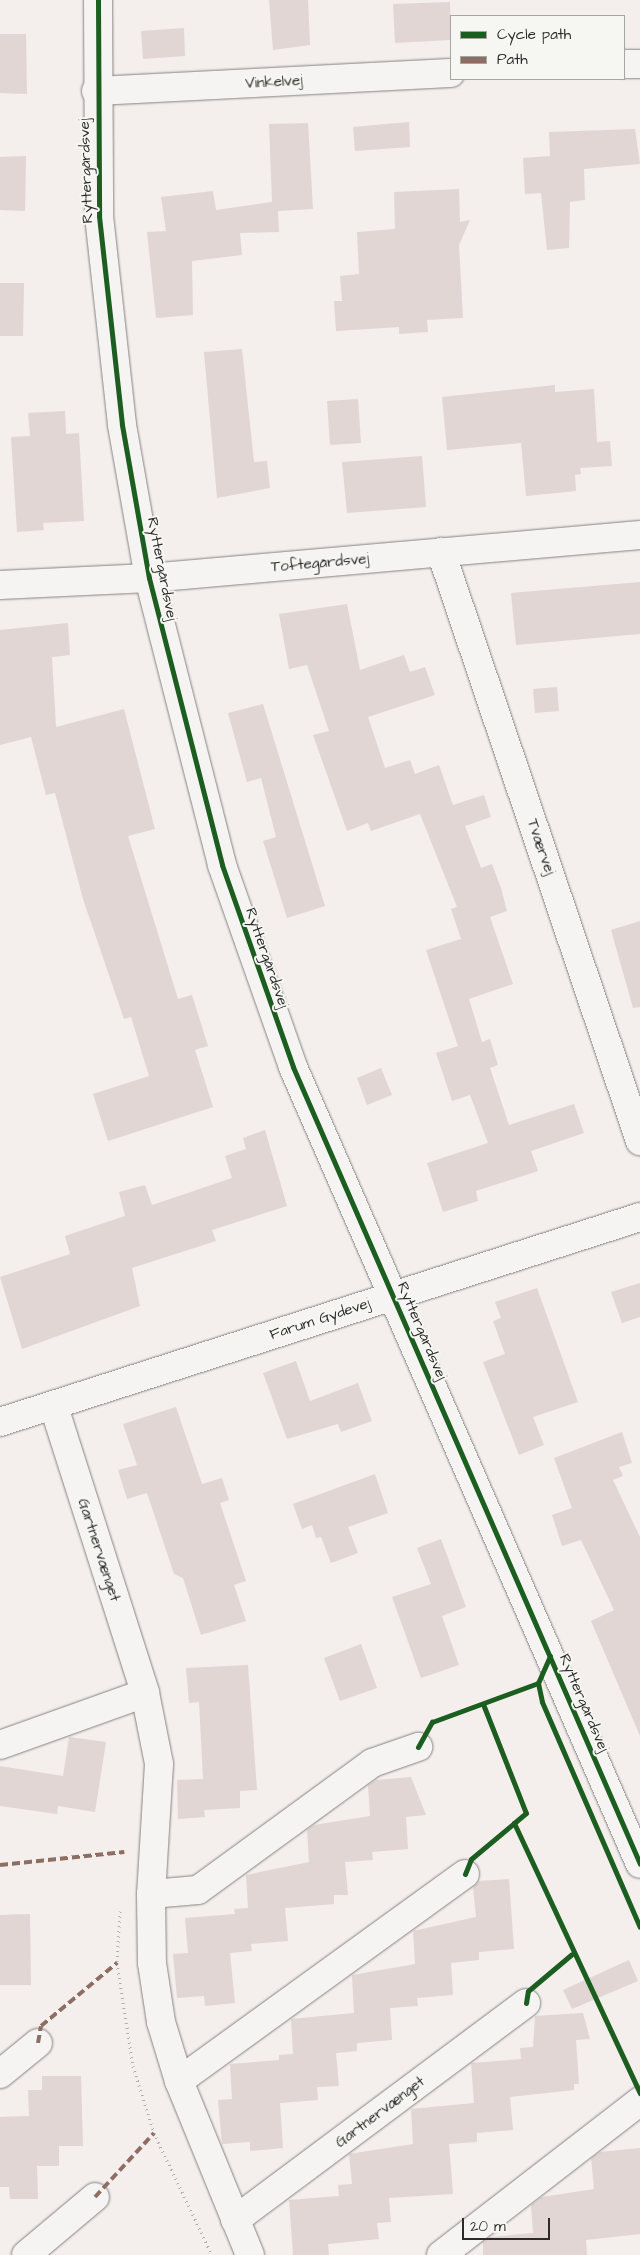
<!DOCTYPE html>
<meta charset="utf-8">
<style>
body{margin:0}
#map{position:relative;width:640px;height:2255px;overflow:hidden;background:#f4eeec;font-family:"Architects Daughter",sans-serif}
div>[style]{position:absolute}
.building>*{inset:0;background:#e1d6d3}
.path>*{height:3px;margin-top:-1.5px;transform-origin:0;background:repeating-linear-gradient(90deg,#b0afae 0 1px,transparent 0 5px)}
.roads{filter:drop-shadow(0 0 1px #858382) drop-shadow(0 0 1px #858382)}
.minor>*{height:28px;margin:-14px;padding:0 14px;transform-origin:14px;border-radius:14px;background:#f5f4f2}
.quiet>*{height:4px;margin-top:-2px;transform-origin:0;background:repeating-linear-gradient(90deg,#8d6e63 0 8px,transparent 0 12px)}
.cycleway>*{height:5px;margin:-2.5px;padding:0 2.5px;transform-origin:2.5px;border-radius:2.5px;background:#1b5e20}
span{translate:-50% -50%;white-space:nowrap;text-align:center;line-height:1.15;-webkit-text-stroke:4px #f6f6f2;paint-order:stroke}
.street-label{font-size:15px;color:#2b2b2b}
.legend{position:absolute;left:450px;top:15px;width:175px;height:65px;box-sizing:border-box;background:#f6f6f2;border:1px solid #a5a5a2;margin:0;padding:6px 9px;list-style:none;font-size:15px;color:#2b2b2b}
.legend li{display:flex;align-items:center;gap:10px;height:25px}
.legend b{width:25px;border:1px solid #a5a5a2}
.scale{position:absolute;left:462px;top:2218px;width:88px;height:22px;box-sizing:border-box;border:2px solid #2b2b2b;border-top:0;padding-left:6px;font-size:15px;line-height:18px;white-space:nowrap;color:#2b2b2b;-webkit-text-stroke:4px #f6f6f2;paint-order:stroke}
</style>
<div id="map">
<div class="building">
<i style="clip-path:polygon(269px 0,308px 0,310px 45px,273px 50px)"></i>
<i style="clip-path:polygon(450px 2px,451px 40px,395px 43px,393px 4px)"></i>
<i style="clip-path:polygon(184px 28px,185px 56px,143px 59px,141px 31px)"></i>
<i style="clip-path:polygon(0 34px,26px 34px,27px 94px,0 93px)"></i>
<i style="clip-path:polygon(409px 122px,410px 147px,355px 151px,353px 127px)"></i>
<i style="clip-path:polygon(308px 123px,313px 209px,278px 211px,279px 232px,240px 233px,242px 255px,192px 261px,193px 315px,156px 318px,147px 232px,166px 231px,161px 197px,213px 191px,216px 210px,272px 202px,269px 124px)"></i>
<i style="clip-path:polygon(635px 129px,640px 164px,584px 169px,585px 200px,570px 202px,569px 248px,547px 250px,541px 193px,525px 194px,523px 158px,550px 156px,549px 132px)"></i>
<i style="clip-path:polygon(26px 156px,25px 211px,0 210px,0 157px)"></i>
<i style="clip-path:polygon(459px 189px,460px 222px,470px 220px,459px 245px,463px 318px,427px 320px,428px 332px,399px 334px,399px 327px,336px 331px,334px 301px,342px 301px,340px 276px,359px 274px,357px 232px,395px 229px,394px 192px)"></i>
<i style="clip-path:polygon(0 283px,24px 283px,23px 336px,0 336px)"></i>
<i style="clip-path:polygon(242px 349px,254px 462px,267px 461px,270px 488px,217px 498px,204px 352px)"></i>
<i style="clip-path:polygon(555px 385px,555px 392px,594px 389px,597px 442px,610px 441px,612px 466px,580px 468px,581px 474px,575px 475px,576px 491px,526px 496px,521px 443px,447px 450px,442px 397px)"></i>
<i style="clip-path:polygon(358px 399px,361px 443px,330px 445px,327px 401px)"></i>
<i style="clip-path:polygon(65px 411px,66px 434px,79px 433px,84px 521px,43px 523px,44px 530px,17px 532px,11px 437px,30px 436px,28px 413px)"></i>
<i style="clip-path:polygon(422px 456px,426px 507px,347px 513px,342px 462px)"></i>
<i style="clip-path:polygon(640px 582px,640px 634px,516px 645px,511px 593px)"></i>
<i style="clip-path:polygon(347px 604px,360px 670px,404px 655px,410px 672px,425px 667px,435px 695px,368px 717px,385px 768px,410px 760px,415px 774px,439px 765px,453px 805px,484px 795px,491px 817px,465px 826px,481px 868px,492px 864px,501px 888px,507px 911px,490px 917px,513px 984px,469px 999px,482px 1042px,490px 1039px,498px 1065px,490px 1068px,509px 1125px,574px 1104px,584px 1133px,531px 1151px,538px 1171px,476px 1191px,478px 1201px,443px 1212px,427px 1163px,488px 1143px,470px 1095px,452px 1101px,436px 1053px,458px 1046px,426px 950px,461px 939px,451px 909px,457px 907px,420px 814px,371px 831px,368px 823px,347px 831px,313px 735px,329px 731px,307px 665px,289px 669px,279px 614px)"></i>
<i style="clip-path:polygon(68px 623px,70px 655px,52px 657px,56px 727px,124px 709px,155px 829px,128px 836px,178px 999px,192px 995px,208px 1046px,195px 1050px,213px 1107px,108px 1141px,93px 1094px,149px 1076px,131px 1017px,124px 1019px,83px 899px,55px 793px,46px 795px,31px 737px,0 745px,0 630px)"></i>
<i style="clip-path:polygon(557px 687px,559px 711px,535px 713px,533px 689px)"></i>
<i style="clip-path:polygon(263px 704px,325px 906px,287px 918px,263px 841px,276px 837px,261px 778px,247px 782px,228px 713px)"></i>
<i style="clip-path:polygon(640px 921px,640px 1007px,633px 1008px,611px 930px)"></i>
<i style="clip-path:polygon(381px 1068px,392px 1095px,367px 1105px,357px 1078px)"></i>
<i style="clip-path:polygon(265px 1130px,287px 1206px,212px 1230px,216px 1241px,132px 1268px,140px 1306px,22px 1349px,0 1277px,70px 1254px,65px 1236px,125px 1216px,119px 1192px,145px 1185px,152px 1205px,232px 1178px,225px 1156px,246px 1149px,243px 1138px)"></i>
<i style="clip-path:polygon(640px 1283px,640px 1317px,622px 1323px,611px 1292px)"></i>
<i style="clip-path:polygon(537px 1288px,578px 1402px,533px 1417px,544px 1445px,519px 1455px,483px 1362px,505px 1354px,493px 1321px,501px 1318px,495px 1302px)"></i>
<i style="clip-path:polygon(296px 1361px,310px 1401px,358px 1383px,372px 1421px,341px 1432px,338px 1424px,287px 1439px,263px 1373px)"></i>
<i style="clip-path:polygon(176px 1407px,202px 1484px,222px 1478px,229px 1500px,220px 1503px,246px 1581px,234px 1585px,246px 1621px,201px 1635px,183px 1578px,174px 1574px,147px 1493px,127px 1499px,118px 1470px,137px 1465px,123px 1424px)"></i>
<i style="clip-path:polygon(622px 1432px,632px 1463px,619px 1467px,623px 1476px,613px 1480px,640px 1537px,640px 1736px,591px 1621px,614px 1610px,581px 1540px,562px 1546px,552px 1515px,572px 1508px,554px 1458px)"></i>
<i style="clip-path:polygon(375px 1474px,388px 1513px,348px 1527px,358px 1553px,331px 1563px,321px 1537px,316px 1538px,312px 1525px,302px 1529px,293px 1504px)"></i>
<i style="clip-path:polygon(441px 1539px,466px 1607px,442px 1616px,459px 1665px,421px 1678px,392px 1597px,431px 1584px,417px 1548px)"></i>
<i style="clip-path:polygon(361px 1644px,377px 1688px,340px 1701px,324px 1658px)"></i>
<i style="clip-path:polygon(248px 1665px,257px 1790px,240px 1791px,240px 1808px,204px 1810px,205px 1817px,178px 1819px,177px 1780px,203px 1779px,199px 1702px,189px 1703px,186px 1668px)"></i>
<i style="clip-path:polygon(69px 1737px,106px 1742px,95px 1812px,58px 1806px,57px 1814px,0 1806px,0 1766px,63px 1776px)"></i>
<i style="clip-path:polygon(411px 1777px,426px 1815px,406px 1817px,408px 1849px,372px 1852px,373px 1860px,345px 1862px,348px 1895px,334px 1895px,334px 1904px,285px 1908px,288px 1941px,251px 1944px,252px 1951px,230px 1953px,235px 2003px,205px 2006px,204px 1996px,177px 1998px,173px 1954px,188px 1953px,185px 1918px,235px 1914px,234px 1909px,248px 1908px,246px 1875px,309px 1862px,307px 1830px,314px 1825px,370px 1816px,368px 1785px,376px 1780px)"></i>
<i style="clip-path:polygon(509px 1879px,514px 1949px,479px 1952px,479px 1960px,451px 1963px,453px 1995px,417px 1998px,418px 2006px,390px 2008px,392px 2040px,357px 2043px,357px 2051px,336px 2053px,339px 2086px,317px 2087px,318px 2100px,280px 2103px,283px 2148px,250px 2151px,250px 2142px,222px 2144px,218px 2100px,232px 2099px,230px 2064px,279px 2060px,279px 2055px,293px 2054px,291px 2019px,354px 2013px,352px 1975px,415px 1964px,413px 1931px,476px 1917px,473px 1887px,479px 1881px)"></i>
<i style="clip-path:polygon(30px 1914px,31px 1985px,0 1985px,0 1915px)"></i>
<i style="clip-path:polygon(629px 1960px,638px 1981px,572px 2009px,563px 1990px)"></i>
<i style="clip-path:polygon(583px 2013px,590px 2039px,576px 2040px,579px 2084px,574px 2084px,574px 2090px,510px 2097px,513px 2130px,477px 2133px,477px 2142px,449px 2144px,453px 2194px,389px 2198px,391px 2222px,377px 2223px,379px 2239px,328px 2244px,329px 2255px,293px 2255px,289px 2200px,339px 2196px,338px 2185px,352px 2184px,349px 2154px,413px 2144px,411px 2109px,474px 2103px,471px 2063px,521px 2059px,520px 2048px,533px 2047px,535px 2016px)"></i>
<i style="clip-path:polygon(42px 2076px,81px 2076px,83px 2146px,59px 2146px,59px 2166px,37px 2166px,38px 2199px,10px 2199px,9px 2187px,0 2187px,0 2117px,29px 2116px,28px 2090px,42px 2090px)"></i>
<i style="clip-path:polygon(640px 2148px,640px 2234px,586px 2240px,587px 2255px,483px 2255px,483px 2242px,490px 2237px,533px 2233px,531px 2205px,542px 2197px,594px 2189px,591px 2158px,600px 2152px)"></i>
</div>
<div class="path">
<i style="left:120px;top:1911px;width:52px;rotate:93.3deg"></i>
<i style="left:117px;top:1963px;width:104px;rotate:81.2deg"></i>
<i style="left:133px;top:2066px;width:70px;rotate:72.6deg"></i>
<i style="left:154px;top:2133px;width:135px;rotate:64.6deg"></i>
</div>
<div class="roads">
<div class="minor">
<i style="left:98px;top:0;width:216px;rotate:89.7deg"></i>
<i style="left:99px;top:216px;width:210px;rotate:83.7deg"></i>
<i style="left:122px;top:425px;width:155px;rotate:80deg"></i>
<i style="left:149px;top:578px;width:296px;rotate:75.7deg"></i>
<i style="left:222px;top:865px;width:214px;rotate:70.6deg"></i>
<i style="left:293px;top:1067px;width:869px;rotate:66.47deg"></i>
<i style="left:624px;top:64px;width:16px"></i>
<i style="left:96px;top:91px;width:355px;rotate:-2.9deg"></i>
<i style="left:441px;top:552px;width:622px;rotate:71.33deg"></i>
<i style="left:0;top:585px;width:149px;rotate:-2.7deg"></i>
<i style="left:149px;top:578px;width:493px;rotate:-5deg"></i>
<i style="left:54px;top:1407px;width:300px;rotate:72.3deg"></i>
<i style="left:145px;top:1693px;width:72px;rotate:78.8deg"></i>
<i style="left:159px;top:1764px;width:130px;rotate:93.5deg"></i>
<i style="left:151px;top:1894px;width:69px;rotate:89.2deg"></i>
<i style="left:152px;top:1963px;width:60px;rotate:81.3deg"></i>
<i style="left:161px;top:2022px;width:62px;rotate:73deg"></i>
<i style="left:179px;top:2081px;width:188px;rotate:67.8deg"></i>
<i style="left:0;top:1422px;width:672px;rotate:-17.76deg"></i>
<i style="left:0;top:1745px;width:154px;rotate:-19.7deg"></i>
<i style="left:151px;top:1894px;width:47px;rotate:-4.9deg"></i>
<i style="left:198px;top:1890px;width:215px;rotate:-36.1deg"></i>
<i style="left:372px;top:1763px;width:49px;rotate:-19.2deg"></i>
<i style="left:0;top:2074px;width:49px;rotate:-39.2deg"></i>
<i style="left:179px;top:2081px;width:353px;rotate:-35.9deg"></i>
<i style="left:235px;top:2220px;width:363px;rotate:-36.7deg"></i>
<i style="left:26px;top:2255px;width:90px;rotate:-40deg"></i>
<i style="left:441px;top:2255px;width:252px;rotate:-37.7deg"></i>
</div>
</div>
<div class="quiet">
<i style="left:0;top:1865px;width:125px;rotate:-6deg"></i>
<i style="left:38px;top:2043px;width:17px;rotate:-80deg"></i>
<i style="left:41px;top:2026px;width:99px;rotate:-39.7deg"></i>
<i style="left:95px;top:2197px;width:87px;rotate:-47.3deg"></i>
</div>
<div class="cycleway">
<i style="left:98px;top:0;width:216px;rotate:89.7deg"></i>
<i style="left:99px;top:216px;width:210px;rotate:83.7deg"></i>
<i style="left:122px;top:425px;width:155px;rotate:80deg"></i>
<i style="left:149px;top:578px;width:296px;rotate:75.7deg"></i>
<i style="left:222px;top:865px;width:214px;rotate:70.6deg"></i>
<i style="left:293px;top:1067px;width:869px;rotate:66.47deg"></i>
<i style="left:550px;top:1656px;width:30px;rotate:114deg"></i>
<i style="left:538px;top:1683px;width:19px;rotate:78deg"></i>
<i style="left:542px;top:1702px;width:245px;rotate:66.5deg"></i>
<i style="left:483px;top:1704px;width:117px;rotate:68.5deg"></i>
<i style="left:526px;top:1813px;width:16px;rotate:140deg"></i>
<i style="left:514px;top:1823px;width:298px;rotate:65deg"></i>
<i style="left:418px;top:1747px;width:29px;rotate:-61deg"></i>
<i style="left:432px;top:1722px;width:113px;rotate:-20.2deg"></i>
<i style="left:465px;top:1874px;width:16px;rotate:-68deg"></i>
<i style="left:471px;top:1859px;width:56px;rotate:-39.9deg"></i>
<i style="left:526px;top:2003px;width:12px;rotate:-81deg"></i>
<i style="left:528px;top:1991px;width:57px;rotate:-40.1deg"></i>
</div>
<div class="street-label">
<span style="left:274px;top:82px;rotate:-3deg">Vinkelvej</span>
<span style="left:86px;top:171px;rotate:-92deg">Ryttergårdsvej</span>
<span style="left:320px;top:563px;rotate:-5deg">Toftegårdsvej</span>
<span style="left:162px;top:569px;rotate:79deg">Ryttergårdsvej</span>
<span style="left:541px;top:847px;rotate:71deg">Tværvej</span>
<span style="left:267px;top:958px;rotate:71deg">Ryttergårdsvej</span>
<span style="left:320px;top:1319px;rotate:-18deg">Farum Gydevej</span>
<span style="left:422px;top:1331px;rotate:67deg">Ryttergårdsvej</span>
<span style="left:99px;top:1550px;rotate:72deg">Gartnervænget</span>
<span style="left:584px;top:1703px;rotate:67deg">Ryttergårdsvej</span>
<span style="left:380px;top:2112px;rotate:-37deg">Gartnervænget</span>
</div>
<ul class="legend">
<li><b style="height:6px;background:#1b5e20"></b>Cycle path</li>
<li><b style="height:6px;background:#8d6e63"></b>Path</li>
</ul>
<div class="scale">20 m</div>
</div>
